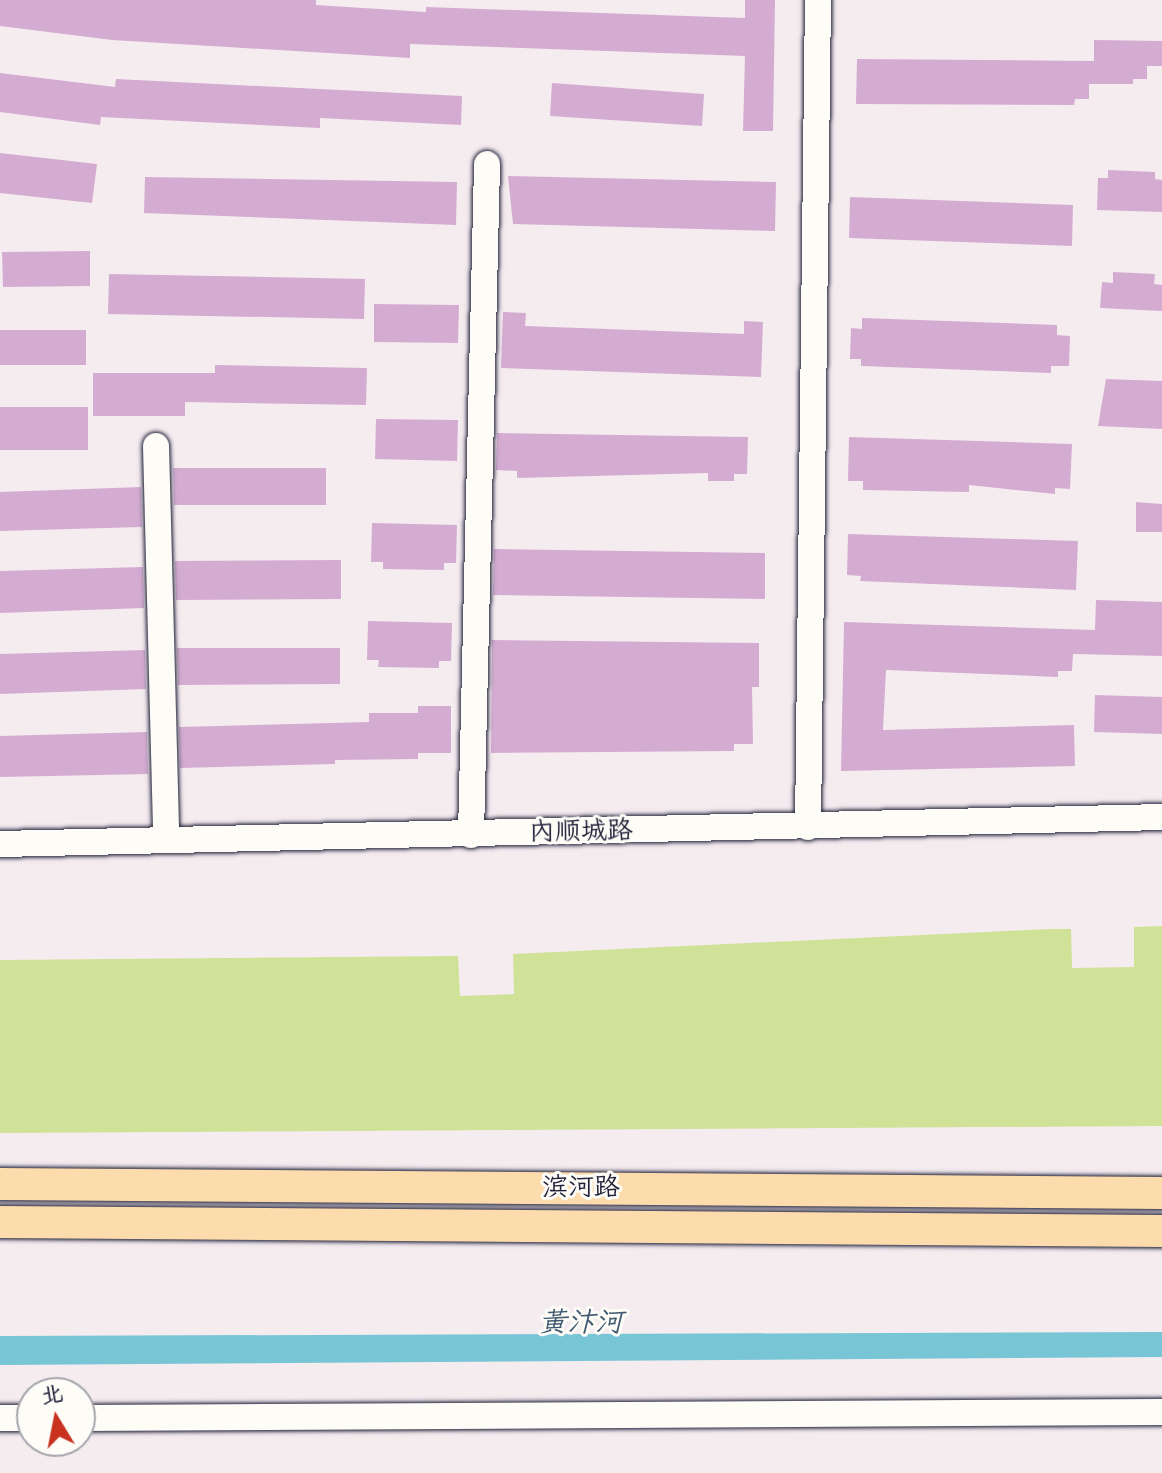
<!DOCTYPE html>
<meta charset="utf-8">
<style>
body{margin:0}
#map{position:relative;width:1162px;height:1473px;overflow:hidden;background:#f5ecf0;font-family:"Architects Daughter","LXGW WenKai TC",sans-serif}
div>[style]{position:absolute}
.green>*{inset:0;background:#d0e297}
.water>*{inset:0;background:#78c5d6}
.building>*{inset:0;background:#d4acd2}
.roads{filter:drop-shadow(0 0 2px #22223b) drop-shadow(0 0 2px #22223b)}
.minor>*{height:26px;margin:-13px;padding:0 13px;transform-origin:13px;border-radius:13px;background:#fdfcf7}
.major>*{height:32px;margin:-16px;padding:0 16px;transform-origin:16px;border-radius:16px;background:#fcdcac}
span{translate:-50% -50%;white-space:nowrap;text-align:center;line-height:1.15;-webkit-text-stroke:6px #fdfcf7;paint-order:stroke}
.street-label{font-size:26px;color:#22223b}
.water-label{font-size:28px;color:#405b71;font-style:italic}
.north{position:absolute;left:16px;top:1377px;width:80px;height:80px;box-sizing:border-box;background:#fdfcf7;border:2px solid #a5a5ac;border-radius:50%;rotate:350deg;font-size:22px;font-weight:700;line-height:32px;text-align:center;color:#22223b}
.north::after{content:'';display:block;margin:auto;width:28px;height:36px;background:#c8321e;clip-path:polygon(50% 0,100% 100%,50% 72%,0 100%)}
</style>
<div id="map">
<div class="green">
<i style="clip-path:polygon(1162px 926px,1162px 1126px,0 1133px,0 960px,458px 956px,460px 996px,514px 994px,513px 954px,1050px 929px,1071px 929px,1072px 968px,1134px 967px,1134px 927px)"></i>
</div>
<div class="water">
<i style="clip-path:polygon(1162px 1332px,1162px 1357px,0 1365px,0 1336px)"></i>
</div>
<div class="building">
<i style="clip-path:polygon(0 0,316px 0,316px 5px,426px 12px,426px 7px,745px 18px,745px 0,775px 0,773px 131px,743px 131px,745px 56px,410px 44px,410px 58px,112px 40px,0 26px)"></i>
<i style="clip-path:polygon(1094px 40px,1162px 41px,1162px 66px,1147px 66px,1147px 79px,1133px 79px,1133px 84px,1089px 84px,1089px 99px,1075px 99px,1074px 105px,856px 104px,857px 59px,1094px 61px)"></i>
<i style="clip-path:polygon(0 73px,115px 87px,116px 79px,462px 96px,461px 125px,320px 118px,320px 128px,101px 117px,100px 125px,0 112px)"></i>
<i style="clip-path:polygon(552px 83px,704px 94px,702px 126px,550px 116px)"></i>
<i style="clip-path:polygon(0 153px,97px 164px,92px 203px,0 193px)"></i>
<i style="clip-path:polygon(1108px 170px,1155px 172px,1155px 179px,1162px 180px,1162px 212px,1097px 210px,1098px 178px,1108px 178px)"></i>
<i style="clip-path:polygon(508px 176px,776px 182px,775px 231px,513px 224px)"></i>
<i style="clip-path:polygon(145px 177px,457px 182px,456px 225px,144px 213px)"></i>
<i style="clip-path:polygon(850px 197px,1073px 205px,1072px 246px,849px 238px)"></i>
<i style="clip-path:polygon(90px 251px,90px 286px,3px 287px,2px 252px)"></i>
<i style="clip-path:polygon(1113px 272px,1155px 274px,1154px 284px,1162px 285px,1162px 311px,1100px 308px,1102px 282px,1113px 283px)"></i>
<i style="clip-path:polygon(109px 274px,365px 279px,364px 319px,108px 314px)"></i>
<i style="clip-path:polygon(374px 304px,459px 305px,458px 343px,374px 342px)"></i>
<i style="clip-path:polygon(503px 312px,526px 313px,525px 326px,744px 334px,744px 321px,763px 322px,761px 377px,501px 368px)"></i>
<i style="clip-path:polygon(862px 318px,1057px 325px,1057px 335px,1070px 336px,1069px 366px,1051px 366px,1051px 373px,861px 366px,861px 359px,850px 359px,851px 328px,862px 329px)"></i>
<i style="clip-path:polygon(0 330px,86px 330px,86px 365px,0 365px)"></i>
<i style="clip-path:polygon(215px 365px,367px 368px,366px 405px,185px 402px,185px 416px,93px 416px,93px 373px,215px 373px)"></i>
<i style="clip-path:polygon(1106px 379px,1162px 381px,1162px 429px,1098px 426px)"></i>
<i style="clip-path:polygon(0 407px,88px 407px,88px 450px,0 450px)"></i>
<i style="clip-path:polygon(376px 419px,458px 420px,457px 461px,375px 459px)"></i>
<i style="clip-path:polygon(497px 433px,748px 437px,747px 474px,734px 474px,734px 481px,708px 481px,708px 473px,517px 478px,517px 471px,496px 470px)"></i>
<i style="clip-path:polygon(849px 437px,1072px 444px,1070px 489px,1055px 488px,1055px 494px,969px 485px,969px 492px,863px 490px,863px 481px,848px 481px)"></i>
<i style="clip-path:polygon(173px 468px,326px 468px,326px 505px,174px 505px)"></i>
<i style="clip-path:polygon(141px 487px,142px 527px,0 531px,0 492px)"></i>
<i style="clip-path:polygon(1136px 502px,1162px 504px,1162px 532px,1136px 532px)"></i>
<i style="clip-path:polygon(372px 523px,457px 525px,456px 563px,444px 563px,444px 570px,383px 569px,383px 562px,371px 562px)"></i>
<i style="clip-path:polygon(848px 534px,1078px 541px,1076px 590px,860px 581px,861px 576px,847px 575px)"></i>
<i style="clip-path:polygon(494px 549px,765px 553px,765px 599px,493px 595px)"></i>
<i style="clip-path:polygon(341px 560px,341px 599px,176px 600px,175px 561px)"></i>
<i style="clip-path:polygon(143px 567px,144px 608px,0 613px,0 571px)"></i>
<i style="clip-path:polygon(1096px 600px,1162px 602px,1162px 656px,1073px 654px,1072px 671px,1058px 671px,1058px 677px,886px 670px,883px 730px,1074px 725px,1075px 766px,841px 771px,844px 622px,1095px 630px)"></i>
<i style="clip-path:polygon(368px 621px,452px 623px,451px 661px,439px 661px,439px 668px,378px 667px,379px 660px,367px 660px)"></i>
<i style="clip-path:polygon(492px 640px,759px 643px,759px 687px,752px 687px,753px 744px,734px 744px,734px 751px,491px 753px)"></i>
<i style="clip-path:polygon(177px 648px,340px 648px,340px 684px,178px 685px)"></i>
<i style="clip-path:polygon(145px 650px,146px 689px,0 694px,0 654px)"></i>
<i style="clip-path:polygon(1095px 695px,1162px 697px,1162px 734px,1094px 732px)"></i>
<i style="clip-path:polygon(418px 706px,451px 706px,451px 753px,418px 753px,418px 759px,335px 760px,335px 764px,180px 768px,179px 727px,369px 722px,369px 713px,418px 713px)"></i>
<i style="clip-path:polygon(147px 732px,148px 774px,0 777px,0 736px)"></i>
</div>
<div class="roads">
<div class="minor">
<i style="left:156px;top:446px;width:393px;rotate:88.5deg"></i>
<i style="left:808px;top:827px;width:827px;rotate:-89.31deg"></i>
<i style="left:471px;top:835px;width:671px;rotate:-88.63deg"></i>
<i style="left:0;top:844px;width:1162px;rotate:-1.33deg"></i>
<i style="left:0;top:1418px;width:32px"></i>
<i style="left:80px;top:1418px;width:1082px;rotate:-0.32deg"></i>
</div>
<div class="major">
<i style="left:0;top:1184px;width:1162px;rotate:0.44deg"></i>
<i style="left:0;top:1222px;width:1162px;rotate:0.44deg"></i>
</div>
</div>
<div class="street-label">
<span style="left:581px;top:832px;rotate:-1deg">内顺城路</span>
<span style="left:581px;top:1188px">滨河路</span>
</div>
<div class="water-label">
<span style="left:581px;top:1323px">黄汴河</span>
</div>
<div class="north">北</div>
</div>
